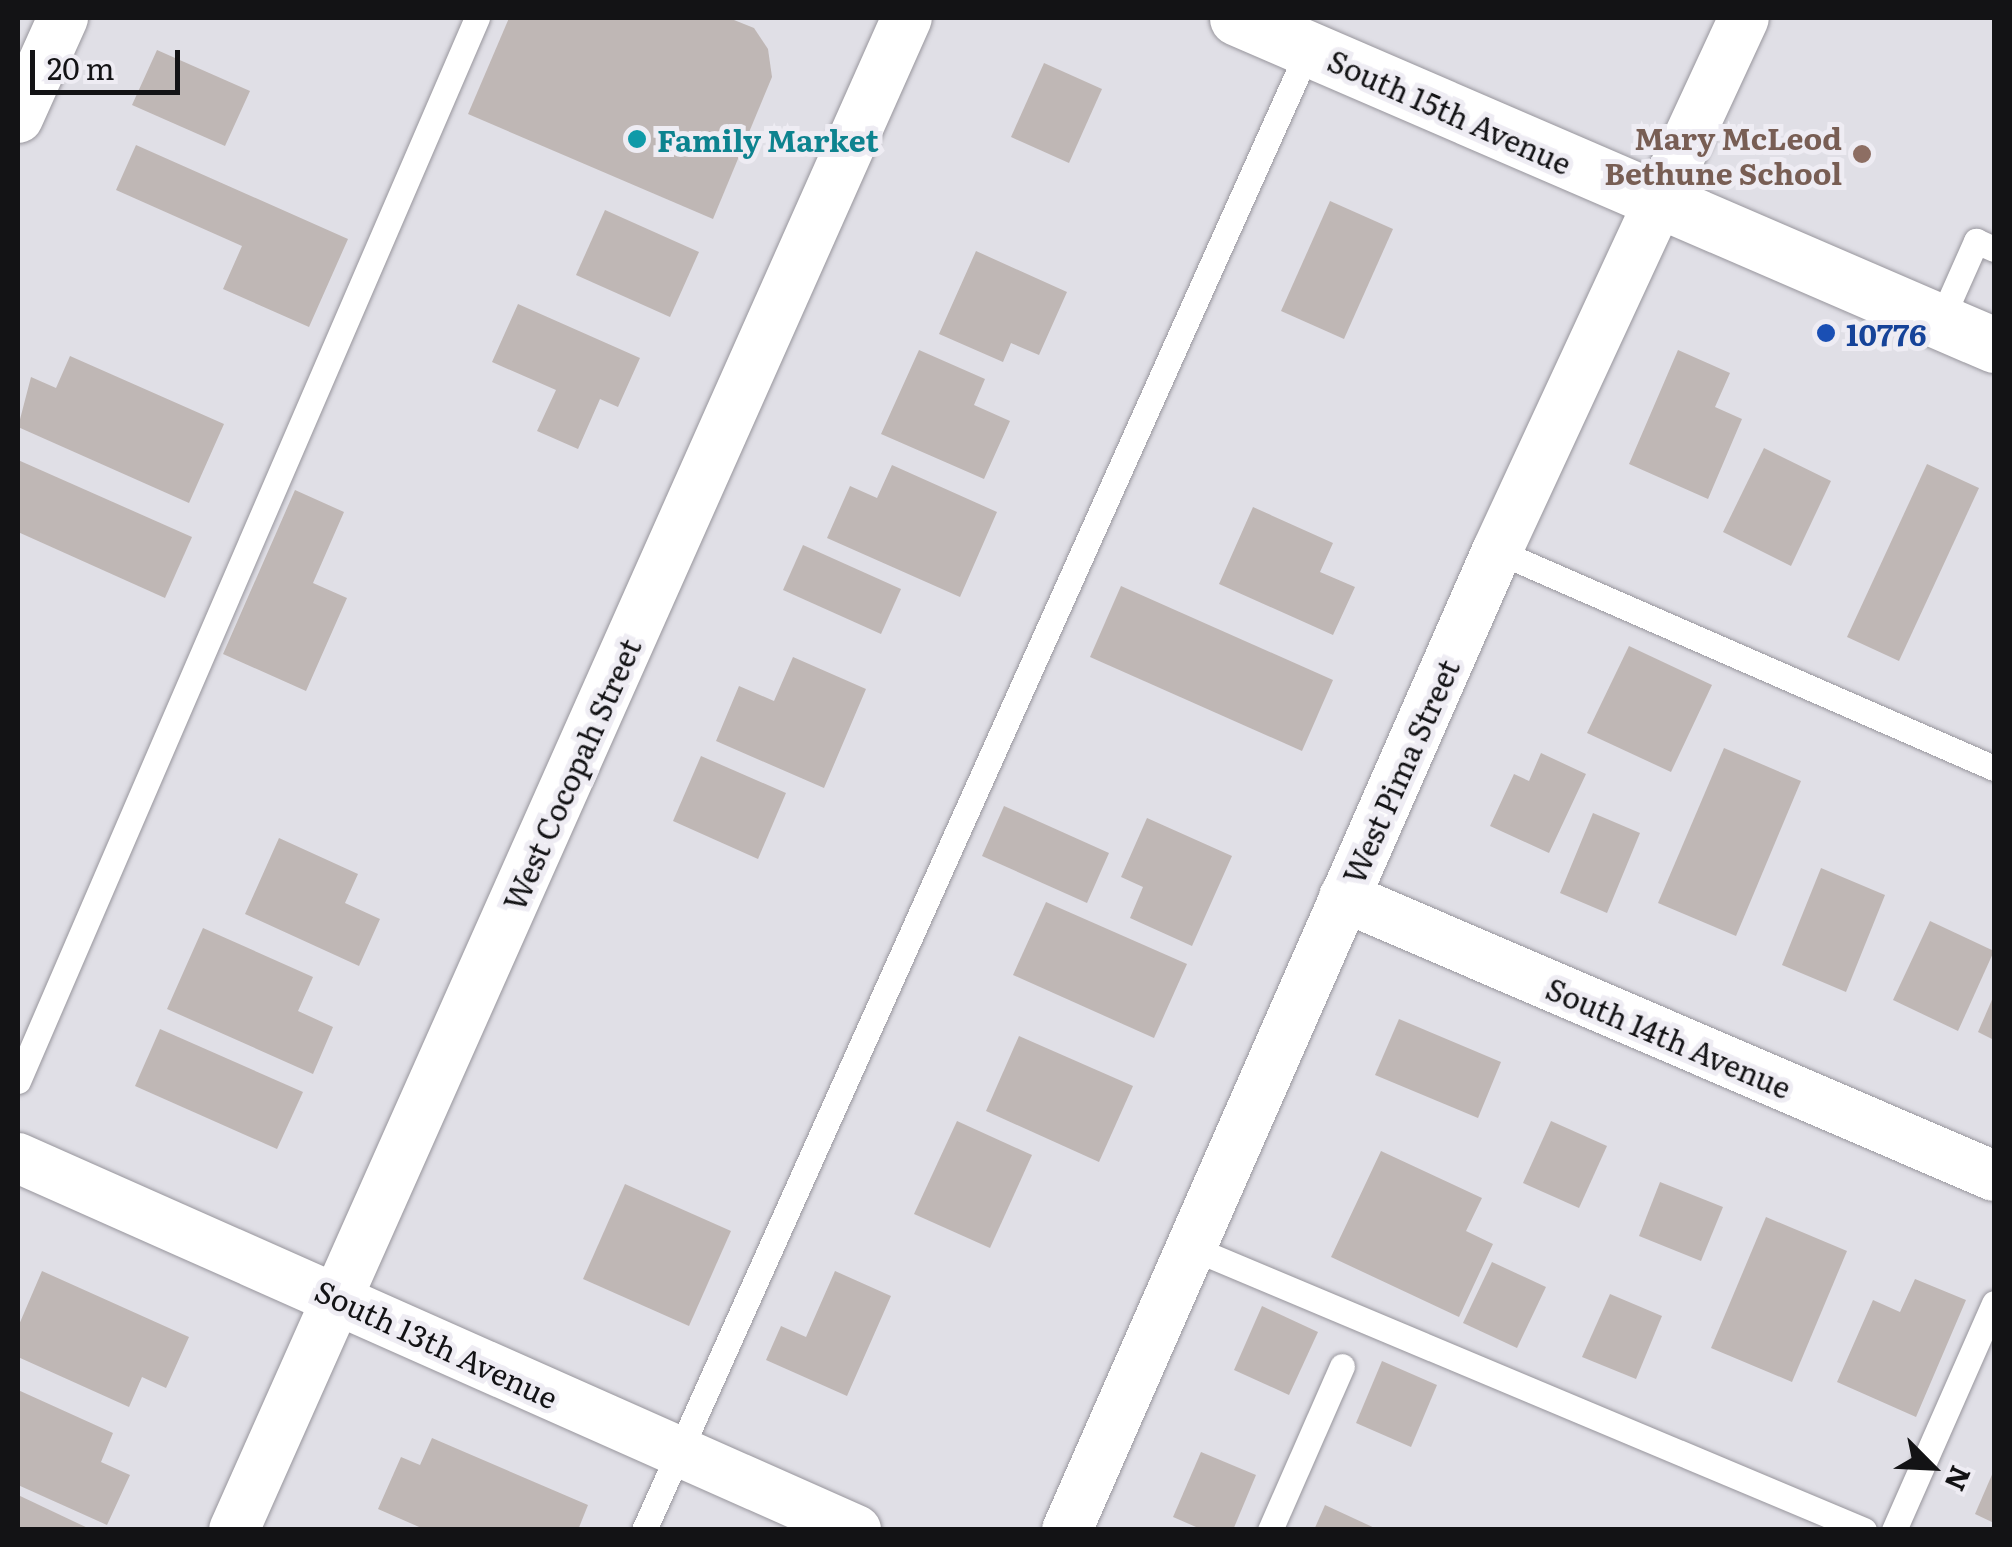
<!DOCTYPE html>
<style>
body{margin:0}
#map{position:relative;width:2012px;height:1547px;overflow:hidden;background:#e0dfe6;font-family:Literata,serif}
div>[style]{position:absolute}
.building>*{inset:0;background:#bfb7b5}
.roads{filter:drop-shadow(0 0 2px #98969d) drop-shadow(0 0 2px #98969d)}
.service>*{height:25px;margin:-12.5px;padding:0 12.5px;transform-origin:12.5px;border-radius:12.5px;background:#fff}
.minor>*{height:50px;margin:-25px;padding:0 25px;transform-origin:25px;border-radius:25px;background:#fff}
.secondary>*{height:55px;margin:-27.5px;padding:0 27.5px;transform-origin:27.5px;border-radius:27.5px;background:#fff}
.dots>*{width:28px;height:28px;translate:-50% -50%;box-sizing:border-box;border:5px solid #eeecf3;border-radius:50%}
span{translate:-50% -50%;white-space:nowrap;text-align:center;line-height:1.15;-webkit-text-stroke:10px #eeecf3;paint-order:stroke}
.street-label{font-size:30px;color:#131315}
.education-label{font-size:30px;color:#785e54;font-weight:700}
.right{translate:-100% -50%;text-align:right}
.culture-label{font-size:30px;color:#0d838f;font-weight:700}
.left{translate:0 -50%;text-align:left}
.transit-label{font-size:30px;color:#164399;font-weight:700}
.frame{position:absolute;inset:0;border:20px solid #131315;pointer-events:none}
.north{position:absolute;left:1882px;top:1417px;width:100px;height:100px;-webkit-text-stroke:8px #eeecf3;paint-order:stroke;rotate:114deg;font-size:28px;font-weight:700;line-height:40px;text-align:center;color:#131315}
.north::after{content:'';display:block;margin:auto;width:35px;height:45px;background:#131315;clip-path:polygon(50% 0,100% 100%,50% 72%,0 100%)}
.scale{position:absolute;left:30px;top:50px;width:150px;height:45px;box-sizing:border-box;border:5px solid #131315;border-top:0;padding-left:12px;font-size:30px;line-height:35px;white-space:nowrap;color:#131315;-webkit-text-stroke:8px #eeecf3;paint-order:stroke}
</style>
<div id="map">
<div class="building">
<i style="clip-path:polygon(509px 18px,729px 18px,754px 28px,768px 49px,772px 77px,713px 219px,468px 114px)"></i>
<i style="clip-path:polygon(157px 50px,250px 91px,225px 146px,132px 105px)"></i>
<i style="clip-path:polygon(1044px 63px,1102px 89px,1069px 163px,1011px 137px)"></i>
<i style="clip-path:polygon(136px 145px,348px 239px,309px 327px,223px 289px,242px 246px,116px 190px)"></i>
<i style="clip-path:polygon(1330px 201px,1393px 229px,1344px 339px,1281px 311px)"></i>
<i style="clip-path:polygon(605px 210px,699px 252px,670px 317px,576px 275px)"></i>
<i style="clip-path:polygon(976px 251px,1067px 292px,1039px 355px,1011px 343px,1003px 362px,939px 334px)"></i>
<i style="clip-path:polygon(518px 304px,640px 358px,618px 407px,600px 399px,578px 449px,537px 431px,556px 390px,492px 362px)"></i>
<i style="clip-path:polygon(919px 350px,985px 379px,974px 405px,1010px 421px,984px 479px,881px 434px)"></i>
<i style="clip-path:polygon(1678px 350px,1730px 373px,1715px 407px,1742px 419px,1708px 499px,1629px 464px)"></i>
<i style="clip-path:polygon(70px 356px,224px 424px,189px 503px,18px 427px,31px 377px,56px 388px)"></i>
<i style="clip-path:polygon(1764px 448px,1831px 481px,1791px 566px,1723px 532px)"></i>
<i style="clip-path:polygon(18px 460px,192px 537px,165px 598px,18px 532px)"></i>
<i style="clip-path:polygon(1927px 464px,1979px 488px,1899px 661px,1847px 637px)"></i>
<i style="clip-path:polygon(892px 465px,997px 512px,960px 597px,827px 538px,850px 486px,877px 498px)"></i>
<i style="clip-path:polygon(295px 490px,344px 512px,313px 583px,347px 598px,306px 691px,223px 654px)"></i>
<i style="clip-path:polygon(1253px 507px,1333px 543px,1320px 572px,1355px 587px,1333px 635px,1219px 584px)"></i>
<i style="clip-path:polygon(803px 545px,901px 589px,881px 634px,783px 590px)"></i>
<i style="clip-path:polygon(1121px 586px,1333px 680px,1302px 751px,1090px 657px)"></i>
<i style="clip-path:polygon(1629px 646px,1712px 685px,1671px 772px,1587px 733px)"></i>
<i style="clip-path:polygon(793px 657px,866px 689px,824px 788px,716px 741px,739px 686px,774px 701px)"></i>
<i style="clip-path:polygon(1724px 748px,1801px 781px,1736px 936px,1658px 903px)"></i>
<i style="clip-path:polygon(1541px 753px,1586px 774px,1549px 853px,1490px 826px,1514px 774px,1529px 781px)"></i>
<i style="clip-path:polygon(701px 756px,786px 793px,758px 859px,673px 821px)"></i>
<i style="clip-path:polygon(1004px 806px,1109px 853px,1087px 903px,982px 856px)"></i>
<i style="clip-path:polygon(1593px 813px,1640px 833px,1607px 913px,1560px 893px)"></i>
<i style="clip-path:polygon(1147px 818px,1232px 856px,1192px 946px,1130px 918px,1143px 887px,1121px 877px)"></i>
<i style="clip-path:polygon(279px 838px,358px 874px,345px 903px,380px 919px,359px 966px,245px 914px)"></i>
<i style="clip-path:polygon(1821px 868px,1885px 895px,1846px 992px,1782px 965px)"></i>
<i style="clip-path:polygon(1046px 902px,1187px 964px,1154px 1038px,1013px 975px)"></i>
<i style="clip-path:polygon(1930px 921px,1994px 951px,1958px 1031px,1893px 1000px)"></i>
<i style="clip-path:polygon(203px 928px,313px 977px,298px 1011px,333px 1027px,313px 1074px,167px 1009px)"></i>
<i style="clip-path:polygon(1994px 995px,1994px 1040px,1978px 1032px)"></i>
<i style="clip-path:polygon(1399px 1019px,1501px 1062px,1478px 1118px,1375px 1075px)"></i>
<i style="clip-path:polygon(160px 1029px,303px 1092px,277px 1149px,135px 1086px)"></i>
<i style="clip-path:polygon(1019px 1036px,1133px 1086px,1099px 1162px,986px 1111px)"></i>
<i style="clip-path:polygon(957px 1121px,1032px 1155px,990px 1248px,914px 1214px)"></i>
<i style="clip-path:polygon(1551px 1121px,1607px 1146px,1579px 1208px,1523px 1183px)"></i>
<i style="clip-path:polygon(1381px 1151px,1482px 1198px,1466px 1231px,1493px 1244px,1459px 1317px,1331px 1257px)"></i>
<i style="clip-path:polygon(1660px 1182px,1723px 1207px,1701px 1261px,1639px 1236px)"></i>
<i style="clip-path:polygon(625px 1184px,731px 1231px,689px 1326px,583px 1279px)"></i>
<i style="clip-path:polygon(1766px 1217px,1847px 1251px,1792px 1382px,1711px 1348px)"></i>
<i style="clip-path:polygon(1492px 1262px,1546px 1287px,1517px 1348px,1463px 1323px)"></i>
<i style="clip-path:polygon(42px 1271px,189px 1337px,166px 1388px,142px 1377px,129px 1407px,18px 1357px,18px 1327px)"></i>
<i style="clip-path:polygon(835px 1271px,891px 1296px,847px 1396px,766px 1360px,781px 1326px,806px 1337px)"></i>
<i style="clip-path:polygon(1915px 1279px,1966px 1300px,1916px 1417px,1837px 1382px,1873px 1300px,1900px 1312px)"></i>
<i style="clip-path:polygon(1610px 1294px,1662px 1316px,1636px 1379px,1582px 1357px)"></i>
<i style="clip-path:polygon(1262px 1306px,1318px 1332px,1289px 1395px,1234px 1370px)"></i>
<i style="clip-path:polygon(1382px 1361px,1437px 1385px,1411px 1447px,1356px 1423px)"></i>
<i style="clip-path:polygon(18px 1390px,113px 1433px,101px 1462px,130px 1475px,107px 1525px,18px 1485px)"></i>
<i style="clip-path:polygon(432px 1438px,588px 1505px,578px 1530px,426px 1530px,378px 1509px,401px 1457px,420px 1465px)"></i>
<i style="clip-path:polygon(1201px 1452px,1256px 1475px,1233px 1530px,1203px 1530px,1173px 1517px)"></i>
<i style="clip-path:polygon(1994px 1470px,1994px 1523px,1975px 1514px)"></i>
<i style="clip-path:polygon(18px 1495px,92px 1530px,18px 1530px)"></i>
<i style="clip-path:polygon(1325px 1505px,1379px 1530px,1314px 1530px)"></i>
</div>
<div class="roads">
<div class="service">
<i style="left:1940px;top:322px;width:89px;rotate:-66deg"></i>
<i style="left:1976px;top:241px;width:20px;rotate:24deg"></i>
<i style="left:1497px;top:551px;width:542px;rotate:23.59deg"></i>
<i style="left:18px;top:1081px;width:1158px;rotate:-66.65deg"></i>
<i style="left:1190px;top:1247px;width:731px;rotate:22.78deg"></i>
<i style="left:644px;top:1530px;width:1624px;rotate:-65.83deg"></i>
<i style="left:1270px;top:1530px;width:179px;rotate:-66.3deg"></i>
<i style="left:1894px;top:1530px;width:248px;rotate:-66.2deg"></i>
</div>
<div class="minor">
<i style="left:18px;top:118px;width:110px;rotate:-65.8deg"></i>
<i style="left:1344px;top:897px;width:707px;rotate:23.23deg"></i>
<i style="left:18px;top:1158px;width:917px;rotate:23.94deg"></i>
<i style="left:234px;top:1530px;width:1655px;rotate:-66.01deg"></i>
<i style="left:1067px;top:1530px;width:1069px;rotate:-66.29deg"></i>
<i style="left:1497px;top:551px;width:587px;rotate:-65.14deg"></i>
</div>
<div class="secondary">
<i style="left:1237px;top:18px;width:825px;rotate:23.36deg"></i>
</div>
</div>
<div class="dots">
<i style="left:637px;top:139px;background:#0f9aa8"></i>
<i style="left:1862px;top:154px;background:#8d6e63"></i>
<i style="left:1826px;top:333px;background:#1a4fb4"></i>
</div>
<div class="street-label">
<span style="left:1450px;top:111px;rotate:24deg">South 15th Avenue</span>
<span style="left:1400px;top:771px;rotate:-66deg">West Pima Street</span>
<span style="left:571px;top:774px;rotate:-66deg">West Cocopah Street</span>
<span style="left:1669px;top:1037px;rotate:23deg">South 14th Avenue</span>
<span style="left:437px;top:1343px;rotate:25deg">South 13th Avenue</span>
</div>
<div class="education-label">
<span class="right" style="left:1842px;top:154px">Mary McLeod<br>Bethune School</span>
</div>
<div class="culture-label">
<span class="left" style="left:657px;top:139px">Family Market</span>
</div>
<div class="transit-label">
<span class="left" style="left:1846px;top:333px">10776</span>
</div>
<div class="frame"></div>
<div class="north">N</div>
<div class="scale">20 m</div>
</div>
